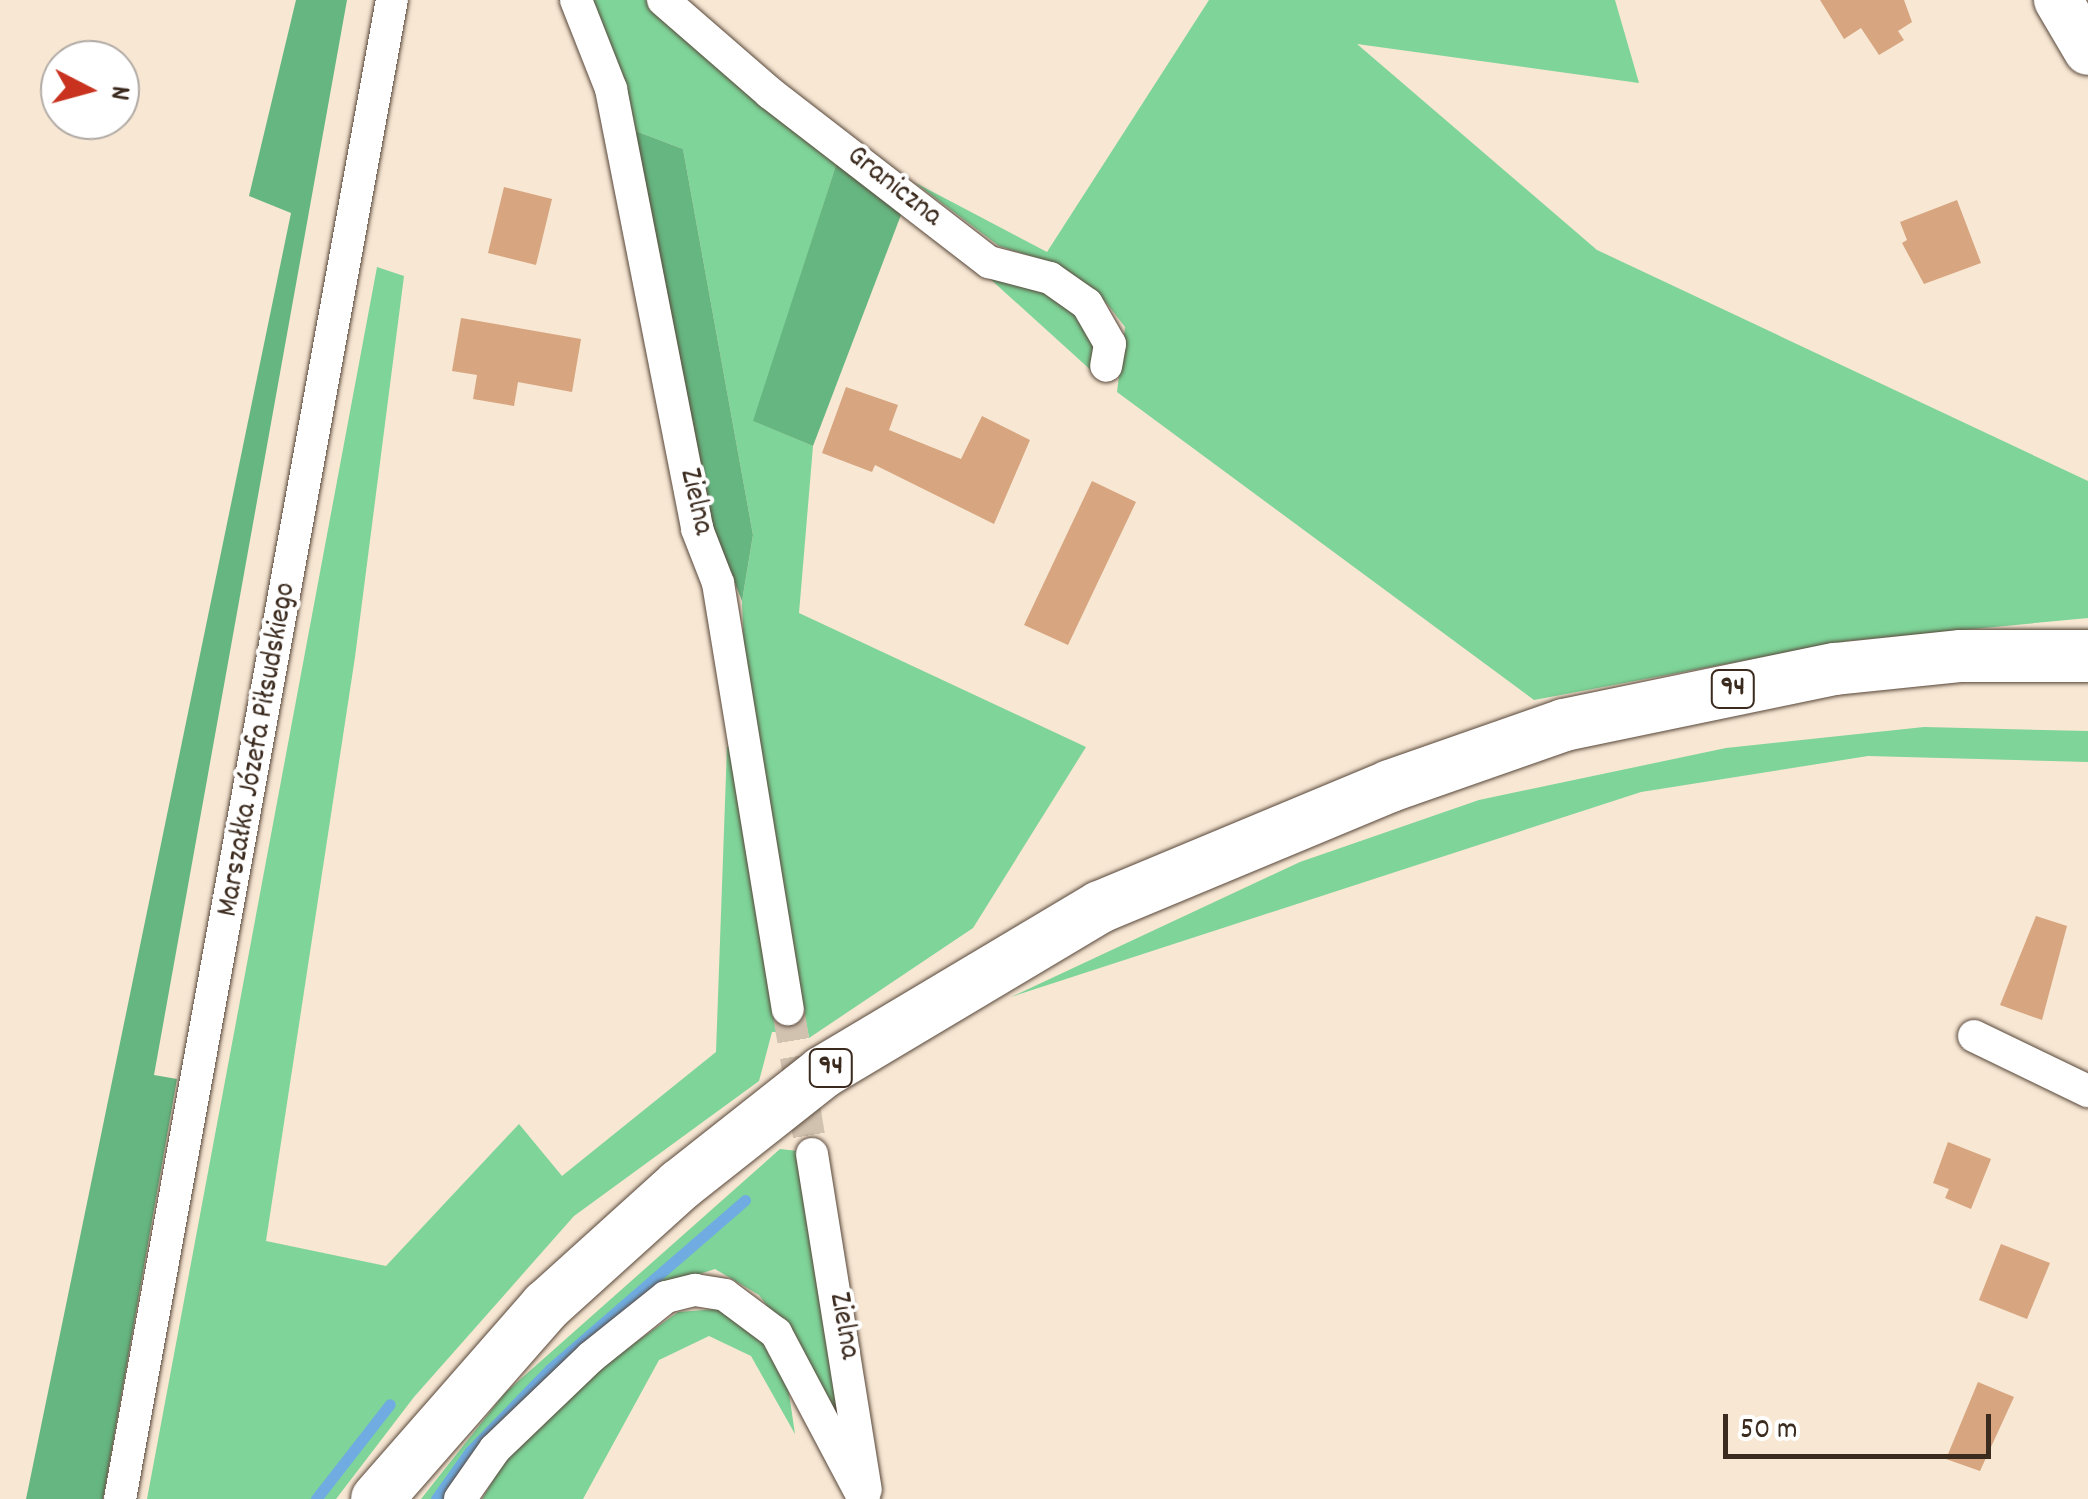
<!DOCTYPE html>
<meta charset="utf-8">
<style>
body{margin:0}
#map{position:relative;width:2088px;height:1499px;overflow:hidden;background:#f7e7d3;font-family:Dekko,sans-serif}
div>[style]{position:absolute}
.green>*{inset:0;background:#7ed499}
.forest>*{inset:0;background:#66b681}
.stream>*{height:11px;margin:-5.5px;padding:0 5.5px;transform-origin:5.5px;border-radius:5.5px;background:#70ace1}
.building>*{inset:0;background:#d7a57f}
.street-tunnel>*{height:32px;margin-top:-16px;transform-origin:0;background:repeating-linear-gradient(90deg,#d1c1af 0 32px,transparent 0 48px)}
.roads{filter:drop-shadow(0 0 2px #574639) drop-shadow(0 0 2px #574639)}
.street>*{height:32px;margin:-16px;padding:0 16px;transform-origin:16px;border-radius:16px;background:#fff}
.secondary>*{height:48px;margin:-24px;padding:0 24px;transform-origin:24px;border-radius:24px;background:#fff}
.primary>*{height:52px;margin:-26px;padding:0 26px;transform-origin:26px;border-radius:26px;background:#fff}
span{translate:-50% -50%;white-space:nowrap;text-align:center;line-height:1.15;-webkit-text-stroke:8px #fff;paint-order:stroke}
.shield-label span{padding:2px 8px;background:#fff;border:2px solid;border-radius:8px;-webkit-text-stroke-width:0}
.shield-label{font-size:28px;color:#3b2a1e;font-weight:700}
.street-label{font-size:30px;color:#3b2a1e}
.north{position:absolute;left:40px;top:40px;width:100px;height:100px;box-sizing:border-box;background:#fff;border:2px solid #b1aaa5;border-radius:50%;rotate:96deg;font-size:28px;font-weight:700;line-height:40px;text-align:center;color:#3b2a1e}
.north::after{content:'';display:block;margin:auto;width:35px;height:45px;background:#c8321e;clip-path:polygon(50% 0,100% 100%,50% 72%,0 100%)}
.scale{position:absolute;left:1723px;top:1414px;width:268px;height:45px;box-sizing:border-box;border:5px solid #3b2a1e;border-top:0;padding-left:12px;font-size:30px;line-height:35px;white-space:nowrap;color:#3b2a1e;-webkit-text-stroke:8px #fff;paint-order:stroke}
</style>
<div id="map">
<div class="green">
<i style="clip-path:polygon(592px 0,646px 0,838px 159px,754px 421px,813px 446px,799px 613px,1086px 747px,973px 928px,809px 1038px,745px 680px,742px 601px,753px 535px,683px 149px,633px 130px)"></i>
<i style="clip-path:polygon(1209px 0,1615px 0,1639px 83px,1357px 44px,1597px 250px,2088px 481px,2088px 618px,1847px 641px,1534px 700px,1117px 392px,1125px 327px,1101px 296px,1044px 260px,999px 246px,914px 182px,1047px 252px)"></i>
<i style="clip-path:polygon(377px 267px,404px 276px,355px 657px,266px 1241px,386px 1266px,519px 1124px,562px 1176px,716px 1052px,727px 747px,737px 746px,786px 1032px,772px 1032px,759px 1081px,574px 1216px,414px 1397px,336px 1499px,147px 1499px)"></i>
<i style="clip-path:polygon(977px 267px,1058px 293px,1100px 345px,1094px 373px)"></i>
<i style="clip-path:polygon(1924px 727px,2088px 731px,2088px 762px,1868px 756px,1641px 792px,1011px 997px,1300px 862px,1479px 800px,1726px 748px)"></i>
<i style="clip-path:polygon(780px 1149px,798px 1151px,842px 1430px,801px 1351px,759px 1295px,715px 1269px,662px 1286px,450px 1499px,421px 1499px,505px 1393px)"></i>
<i style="clip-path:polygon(718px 1309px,756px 1330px,787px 1380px,795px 1434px,751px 1356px,709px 1336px,659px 1360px,583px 1499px,482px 1499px,514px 1444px,586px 1378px,678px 1312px)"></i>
</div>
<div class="forest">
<i style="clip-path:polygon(296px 0,347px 0,154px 1075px,177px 1079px,103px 1499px,26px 1499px,291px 213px,249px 196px)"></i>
<i style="clip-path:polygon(633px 130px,683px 149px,753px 535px,742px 601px,711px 522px)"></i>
<i style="clip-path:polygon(838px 159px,904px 207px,813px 446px,753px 421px)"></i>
</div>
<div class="stream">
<i style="left:316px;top:1499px;width:120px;rotate:-52.1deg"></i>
<i style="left:436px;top:1499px;width:59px;rotate:-54.7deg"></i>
<i style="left:470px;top:1451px;width:115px;rotate:-45.7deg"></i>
<i style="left:550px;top:1369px;width:258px;rotate:-40.9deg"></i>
</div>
<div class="building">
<i style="clip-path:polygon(1820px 0,1904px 0,1912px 22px,1898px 31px,1904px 40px,1879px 55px,1861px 28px,1844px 39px)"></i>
<i style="clip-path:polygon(504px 187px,552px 199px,536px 265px,488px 253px)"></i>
<i style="clip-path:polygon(1957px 200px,1981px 263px,1924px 284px,1902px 243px,1907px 240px,1900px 222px)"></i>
<i style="clip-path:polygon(461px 318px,581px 339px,572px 392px,518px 382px,514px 406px,473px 399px,477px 375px,452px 371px)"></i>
<i style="clip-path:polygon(846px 387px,898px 405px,889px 430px,961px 459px,982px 416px,1030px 440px,994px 524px,875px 465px,872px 472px,822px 453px)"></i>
<i style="clip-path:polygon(1092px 481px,1136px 502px,1068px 645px,1024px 625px)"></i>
<i style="clip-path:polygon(2036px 916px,2067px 926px,2042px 1020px,2000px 1005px)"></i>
<i style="clip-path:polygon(1948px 1142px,1991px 1159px,1971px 1209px,1945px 1198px,1949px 1189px,1933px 1183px)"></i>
<i style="clip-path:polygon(2001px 1244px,2050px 1263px,2027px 1319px,1979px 1300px)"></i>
<i style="clip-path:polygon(1978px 1382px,2014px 1397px,1980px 1471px,1946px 1459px)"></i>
</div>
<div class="street-tunnel">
<i style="left:788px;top:1009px;width:147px;rotate:80.6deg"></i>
</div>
<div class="roads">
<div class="street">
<i style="left:576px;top:0;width:96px;rotate:68.5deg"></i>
<i style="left:611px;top:89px;width:448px;rotate:78.9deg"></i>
<i style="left:697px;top:529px;width:58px;rotate:68.7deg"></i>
<i style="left:718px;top:583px;width:432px;rotate:80.7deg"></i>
<i style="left:663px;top:0;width:142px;rotate:41deg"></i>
<i style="left:770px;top:93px;width:277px;rotate:37.7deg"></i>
<i style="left:989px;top:262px;width:63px;rotate:14.7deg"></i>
<i style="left:1050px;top:278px;width:45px;rotate:35.1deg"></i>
<i style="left:1087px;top:304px;width:46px;rotate:60.1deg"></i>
<i style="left:1110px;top:344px;width:22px;rotate:100deg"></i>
<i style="left:1974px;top:1036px;width:127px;rotate:25.8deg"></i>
<i style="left:812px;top:1154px;width:340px;rotate:80.9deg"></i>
<i style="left:120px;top:1499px;width:1523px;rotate:-79.72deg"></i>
<i style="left:460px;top:1499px;width:61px;rotate:-55deg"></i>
<i style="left:495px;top:1449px;width:133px;rotate:-43.8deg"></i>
<i style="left:591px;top:1357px;width:96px;rotate:-38.7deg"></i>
<i style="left:666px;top:1297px;width:30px;rotate:-14deg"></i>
<i style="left:695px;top:1290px;width:30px;rotate:9deg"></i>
<i style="left:725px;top:1295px;width:64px;rotate:36.7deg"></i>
<i style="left:776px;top:1333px;width:188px;rotate:62.1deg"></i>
</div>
<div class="secondary">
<i style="left:2058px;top:0;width:59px;rotate:59.5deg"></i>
</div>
<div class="primary">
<i style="left:377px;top:1499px;width:257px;rotate:-48.8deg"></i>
<i style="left:546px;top:1306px;width:181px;rotate:-42.1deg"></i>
<i style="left:680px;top:1185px;width:182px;rotate:-38.3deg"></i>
<i style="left:823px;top:1072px;width:322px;rotate:-30.8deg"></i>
<i style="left:1100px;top:907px;width:314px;rotate:-22.6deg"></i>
<i style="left:1390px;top:786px;width:184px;rotate:-19.3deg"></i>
<i style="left:1564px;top:725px;width:277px;rotate:-11.7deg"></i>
<i style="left:1835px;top:669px;width:127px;rotate:-5.9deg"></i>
<i style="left:1961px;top:656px;width:127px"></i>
</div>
</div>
<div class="shield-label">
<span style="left:1733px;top:689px">94</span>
<span style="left:831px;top:1068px">94</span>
</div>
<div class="street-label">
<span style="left:893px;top:188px;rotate:38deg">Graniczna</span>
<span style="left:694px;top:502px;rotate:77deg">Zielna</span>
<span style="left:259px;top:750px;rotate:-80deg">Marszałka Józefa Piłsudskiego</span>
<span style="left:842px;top:1326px;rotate:80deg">Zielna</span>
</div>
<div class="north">N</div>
<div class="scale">50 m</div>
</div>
